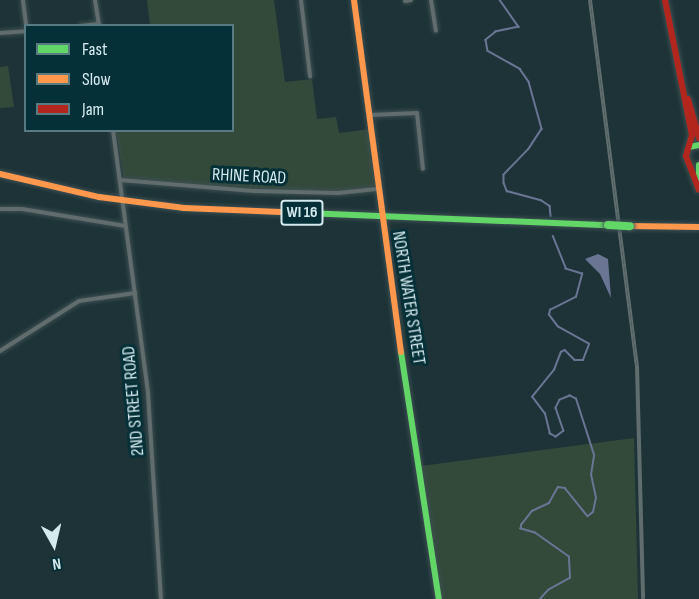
<!DOCTYPE html>
<style>
body{margin:0}
#map{position:relative;width:699px;height:599px;overflow:hidden;background:#1d3337;font-family:"Sofia Sans Condensed",sans-serif}
div>[style]{position:absolute}
.green>*{inset:0;background:#334a3b}
.water>*{inset:0;background:#6a7594}
.stream>*{height:1.5px;margin:-0.75px;padding:0 0.75px;transform-origin:0.75px;border-radius:0.75px;background:#6a7594}
.roads{filter:drop-shadow(0 0 2px #3d4f52) drop-shadow(0 0 2px #3d4f52)}
.street>*{height:4px;margin:-2px;padding:0 2px;transform-origin:2px;border-radius:2px;background:#616c6c}
.fast>*{height:6px;margin:-3px;padding:0 3px;transform-origin:3px;border-radius:3px;background:#63d668}
.slow>*{height:6px;margin:-3px;padding:0 3px;transform-origin:3px;border-radius:3px;background:#ff974d}
.jam>*{height:6px;margin:-3px;padding:0 3px;transform-origin:3px;border-radius:3px;background:#b3261e}
.rail>*{height:4px;margin-top:-2px;transform-origin:0;background:repeating-linear-gradient(90deg,#053038 0 4.5px,#606d6e 0 9px);box-sizing:border-box;border-block:2px solid #606d6e}
.bridges{filter:drop-shadow(0 0 2px #3d4f52) drop-shadow(0 0 2px #3d4f52)}
.fast-bridge>*{height:8px;margin:-4px;padding:0 4px;transform-origin:4px;border-radius:4px;background:#63d668}
span{translate:-50% -50%;white-space:nowrap;text-align:center;line-height:1.15;-webkit-text-stroke:6px #053038;paint-order:stroke}
.shield-label span{padding:2px 4px;background:#053038;border:2px solid;border-radius:4px;-webkit-text-stroke-width:0}
.shield-label{font-size:16px;color:#d4eaee;font-weight:700}
.street-label{font-size:18px;color:#d4eaee}
.legend{position:absolute;left:24px;top:24px;width:210px;height:108px;box-sizing:border-box;background:#053038;border:2px solid #587a81;margin:0;padding:8px 10px;list-style:none;font-size:18px;color:#d4eaee}
.legend li{display:flex;align-items:center;gap:12px;height:30px}
.legend b{width:30px;border:2px solid #587a81}
.north{position:absolute;left:24px;top:515px;width:60px;height:60px;-webkit-text-stroke:4px #053038;paint-order:stroke;rotate:172deg;font-size:16px;font-weight:700;line-height:24px;text-align:center;color:#d4eaee}
.north::after{content:'';display:block;margin:auto;width:21px;height:27px;background:#d4eaee;clip-path:polygon(50% 0,100% 100%,50% 72%,0 100%)}
</style>
<div id="map">
<div class="green">
<i style="clip-path:polygon(147px 0,274px 0,285px 82px,312px 79px,317px 119px,336px 117px,339px 133px,370px 129px,375px 186px,350px 192px,273px 191px,124px 178px,116px 131px,232px 130px,232px 26px,150px 25px)"></i>
<i style="clip-path:polygon(8px 66px,14px 107px,0 108px,0 67px)"></i>
<i style="clip-path:polygon(634px 438px,638px 599px,441px 599px,421px 466px)"></i>
</div>
<div class="water">
<i style="clip-path:polygon(598px 254px,608px 259px,611px 298px,600px 274px,585px 259px)"></i>
</div>
<div class="stream">
<i style="left:500px;top:0;width:33px;rotate:55deg"></i>
<i style="left:519px;top:27px;width:24px;rotate:168deg"></i>
<i style="left:496px;top:32px;width:13px;rotate:141deg"></i>
<i style="left:486px;top:40px;width:11px;rotate:80deg"></i>
<i style="left:488px;top:51px;width:37px;rotate:29deg"></i>
<i style="left:520px;top:69px;width:16px;rotate:55deg"></i>
<i style="left:529px;top:82px;width:49px;rotate:74.5deg"></i>
<i style="left:542px;top:129px;width:24px;rotate:123deg"></i>
<i style="left:529px;top:149px;width:36px;rotate:134deg"></i>
<i style="left:504px;top:175px;width:8px;rotate:90deg"></i>
<i style="left:504px;top:183px;width:9px;rotate:69deg"></i>
<i style="left:507px;top:191px;width:35px;rotate:15deg"></i>
<i style="left:541px;top:200px;width:11px;rotate:34deg"></i>
<i style="left:550px;top:206px;width:10px;rotate:84deg"></i>
<i style="left:540px;top:599px;width:12px;rotate:-48deg"></i>
<i style="left:548px;top:590px;width:25px;rotate:-29deg"></i>
<i style="left:570px;top:578px;width:21px;rotate:-93deg"></i>
<i style="left:569px;top:557px;width:42px;rotate:-144.8deg"></i>
<i style="left:535px;top:533px;width:15px;rotate:-164deg"></i>
<i style="left:521px;top:529px;width:4px;rotate:-90deg"></i>
<i style="left:521px;top:525px;width:18px;rotate:-52deg"></i>
<i style="left:532px;top:511px;width:19px;rotate:-25deg"></i>
<i style="left:549px;top:503px;width:18px;rotate:-61deg"></i>
<i style="left:558px;top:487px;width:7px;rotate:8deg"></i>
<i style="left:565px;top:488px;width:36px;rotate:51deg"></i>
<i style="left:588px;top:516px;width:6px;rotate:-39deg"></i>
<i style="left:593px;top:512px;width:14px;rotate:-78deg"></i>
<i style="left:596px;top:498px;width:24px;rotate:-102deg"></i>
<i style="left:591px;top:475px;width:20px;rotate:-81deg"></i>
<i style="left:594px;top:455px;width:59px;rotate:-107.8deg"></i>
<i style="left:576px;top:399px;width:7px;rotate:-153deg"></i>
<i style="left:570px;top:396px;width:11px;rotate:158deg"></i>
<i style="left:560px;top:400px;width:9px;rotate:117deg"></i>
<i style="left:556px;top:408px;width:24px;rotate:71deg"></i>
<i style="left:564px;top:431px;width:10px;rotate:143deg"></i>
<i style="left:556px;top:437px;width:7px;rotate:-153deg"></i>
<i style="left:550px;top:434px;width:21px;rotate:-104deg"></i>
<i style="left:545px;top:414px;width:21px;rotate:-127deg"></i>
<i style="left:532px;top:397px;width:35px;rotate:-51deg"></i>
<i style="left:554px;top:370px;width:19px;rotate:-69deg"></i>
<i style="left:561px;top:352px;width:4px;rotate:-27deg"></i>
<i style="left:565px;top:350px;width:14px;rotate:45deg"></i>
<i style="left:575px;top:360px;width:8px"></i>
<i style="left:583px;top:360px;width:17px;rotate:-69deg"></i>
<i style="left:589px;top:344px;width:35px;rotate:-151deg"></i>
<i style="left:558px;top:327px;width:15px;rotate:-127deg"></i>
<i style="left:549px;top:315px;width:5px;rotate:-79deg"></i>
<i style="left:550px;top:310px;width:29px;rotate:-27deg"></i>
<i style="left:576px;top:297px;width:24px;rotate:-75deg"></i>
<i style="left:582px;top:274px;width:17px;rotate:-163deg"></i>
<i style="left:566px;top:269px;width:35px;rotate:-112deg"></i>
</div>
<div class="roads">
<div class="street">
<i style="left:23px;top:0;width:26px;rotate:83deg"></i>
<i style="left:95px;top:0;width:26px;rotate:81deg"></i>
<i style="left:301px;top:0;width:77px;rotate:83.2deg"></i>
<i style="left:431px;top:0;width:31px;rotate:81deg"></i>
<i style="left:405px;top:1px;width:6px;rotate:-9deg"></i>
<i style="left:80px;top:26px;width:19px;rotate:-6deg"></i>
<i style="left:0;top:33px;width:26px;rotate:-4deg"></i>
<i style="left:370px;top:115px;width:47px;rotate:-2.4deg"></i>
<i style="left:417px;top:113px;width:56px;rotate:83.9deg"></i>
<i style="left:113px;top:130px;width:265px;rotate:82.4deg"></i>
<i style="left:148px;top:393px;width:206px;rotate:86.4deg"></i>
<i style="left:120px;top:180px;width:134px;rotate:4.7deg"></i>
<i style="left:254px;top:191px;width:84px;rotate:1.4deg"></i>
<i style="left:338px;top:193px;width:39px;rotate:-6deg"></i>
<i style="left:0;top:209px;width:22px"></i>
<i style="left:22px;top:209px;width:105px;rotate:9.3deg"></i>
<i style="left:0;top:351px;width:93px;rotate:-32.3deg"></i>
<i style="left:79px;top:301px;width:57px;rotate:-8.1deg"></i>
</div>
<div class="fast">
<i style="left:689px;top:147px;width:10px;rotate:-11deg"></i>
<i style="left:699px;top:165px;width:14px;rotate:90deg"></i>
<i style="left:305px;top:213px;width:303px;rotate:2.3deg"></i>
<i style="left:401px;top:352px;width:250px;rotate:81.3deg"></i>
</div>
<div class="slow">
<i style="left:354px;top:0;width:355px;rotate:82.4deg"></i>
<i style="left:0;top:174px;width:102px;rotate:13.1deg"></i>
<i style="left:99px;top:197px;width:86px;rotate:7.4deg"></i>
<i style="left:184px;top:208px;width:121px;rotate:2.4deg"></i>
<i style="left:630px;top:226px;width:69px;rotate:0.8deg"></i>
</div>
<div class="jam">
<i style="left:665px;top:0;width:138px;rotate:78.7deg"></i>
<i style="left:692px;top:135px;width:22px;rotate:106deg"></i>
<i style="left:686px;top:156px;width:36px;rotate:69deg"></i>
<i style="left:688px;top:99px;width:41px;rotate:74.2deg"></i>
</div>
</div>
<div class="rail">
<i style="left:590px;top:0;width:369px;rotate:82.7deg"></i>
<i style="left:637px;top:366px;width:233px;rotate:88.5deg"></i>
</div>
<div class="bridges">
<div class="fast-bridge">
<i style="left:608px;top:225px;width:22px;rotate:3deg"></i>
</div>
</div>
<div class="shield-label">
<span style="left:302px;top:213px">WI 16</span>
</div>
<div class="street-label">
<span style="left:249px;top:177px;rotate:3deg">RHINE ROAD</span>
<span style="left:408px;top:298px;rotate:81deg">NORTH WATER STREET</span>
<span style="left:134px;top:401px;rotate:-95deg">2ND STREET ROAD</span>
</div>
<ul class="legend">
<li><b style="height:8px;background:#63d668"></b>Fast</li>
<li><b style="height:8px;background:#ff974d"></b>Slow</li>
<li><b style="height:8px;background:#b3261e"></b>Jam</li>
</ul>
<div class="north">N</div>
</div>
